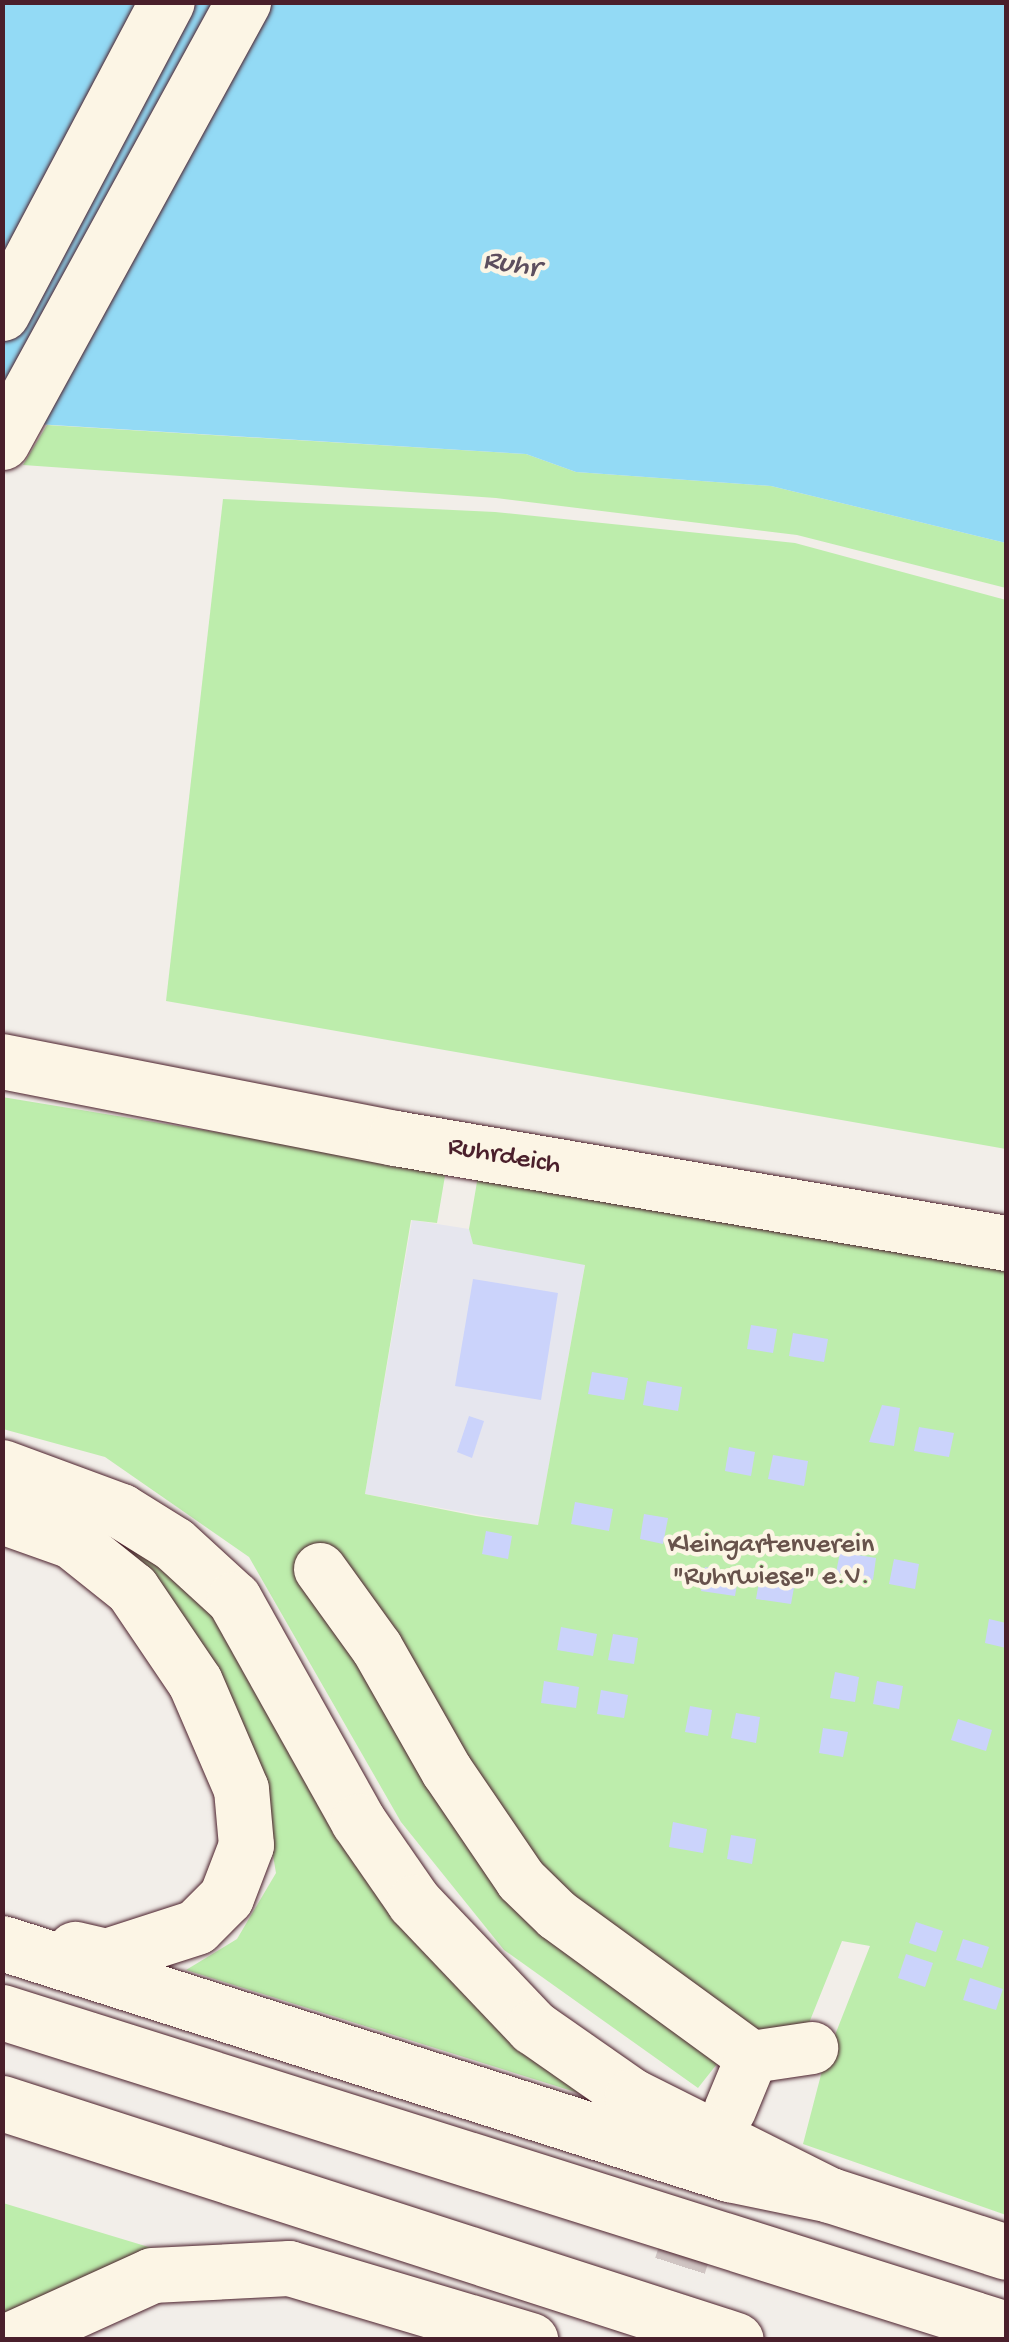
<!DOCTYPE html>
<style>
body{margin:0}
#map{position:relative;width:1009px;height:2342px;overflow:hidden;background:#f2eee9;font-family:"Gochi Hand",sans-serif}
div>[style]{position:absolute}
.built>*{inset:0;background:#e6e6ee}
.green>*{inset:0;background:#bdedac}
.water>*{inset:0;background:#93daf5}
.building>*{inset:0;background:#cbd3fb}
.minor-tunnel>*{height:52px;margin-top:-26px;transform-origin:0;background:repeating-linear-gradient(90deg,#d0c5c3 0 52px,transparent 0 78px)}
.roads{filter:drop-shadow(0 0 2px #4a1f2b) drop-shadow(0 0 2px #4a1f2b)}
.minor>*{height:52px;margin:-26px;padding:0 26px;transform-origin:26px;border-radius:26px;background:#fcf5e5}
.major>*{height:55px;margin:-27.5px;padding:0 27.5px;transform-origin:27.5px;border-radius:27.5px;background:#fcf5e5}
.highway>*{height:55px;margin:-27.5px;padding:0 27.5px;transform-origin:27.5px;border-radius:27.5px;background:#fcf5e5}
span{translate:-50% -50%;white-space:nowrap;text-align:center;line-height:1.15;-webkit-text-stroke:9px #fcf5e5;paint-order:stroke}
.street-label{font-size:28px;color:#4a1f2b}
.park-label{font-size:28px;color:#67524b}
.water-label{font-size:30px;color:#5c4e5e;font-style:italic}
.frame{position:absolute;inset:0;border:5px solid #4a1f2b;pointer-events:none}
</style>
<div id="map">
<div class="built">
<i style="clip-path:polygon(412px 1220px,469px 1229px,474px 1244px,585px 1264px,538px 1526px,365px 1494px)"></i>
</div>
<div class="green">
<i style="clip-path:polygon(47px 425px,526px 454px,576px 472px,771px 486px,1006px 543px,1006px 588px,797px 535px,496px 498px,23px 465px)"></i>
<i style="clip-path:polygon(223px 499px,495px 512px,795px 543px,1006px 600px,1006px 1149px,166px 1001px)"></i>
<i style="clip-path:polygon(2px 1097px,446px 1170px,437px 1223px,411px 1220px,365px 1494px,476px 1516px,538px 1525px,585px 1265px,473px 1244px,469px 1229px,478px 1176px,1006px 1266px,1006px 2215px,803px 2144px,824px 2063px,870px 1946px,842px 1941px,807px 2028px,743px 2031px,698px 2088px,504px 1950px,401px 1822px,249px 1557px,105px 1457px,3px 1429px)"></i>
<i style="clip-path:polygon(61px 1518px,128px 1535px,193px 1584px,604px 2101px,186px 1970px,237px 1939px,276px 1873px,259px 1773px)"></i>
<i style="clip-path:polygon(3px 2203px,152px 2248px,3px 2322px)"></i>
</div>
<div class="water">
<i style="clip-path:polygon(2px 3px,1006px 3px,1006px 543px,771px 486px,576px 472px,526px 454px,3px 422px)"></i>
</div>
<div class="building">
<i style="clip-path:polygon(473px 1279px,558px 1293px,541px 1400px,455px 1386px)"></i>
<i style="clip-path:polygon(751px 1325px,777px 1329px,773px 1353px,747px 1349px)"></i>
<i style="clip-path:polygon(793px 1333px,828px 1339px,824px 1362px,789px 1356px)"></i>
<i style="clip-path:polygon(592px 1372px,628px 1378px,624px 1400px,588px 1394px)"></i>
<i style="clip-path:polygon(647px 1381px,682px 1387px,678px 1411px,643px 1405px)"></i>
<i style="clip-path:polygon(882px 1405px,900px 1408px,894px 1446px,869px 1442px)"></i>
<i style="clip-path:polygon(469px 1416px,484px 1421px,472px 1458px,457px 1452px)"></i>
<i style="clip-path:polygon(919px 1427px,954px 1433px,949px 1457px,914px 1451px)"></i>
<i style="clip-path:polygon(729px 1447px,755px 1452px,751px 1476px,725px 1471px)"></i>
<i style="clip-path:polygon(773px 1455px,808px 1461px,804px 1486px,768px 1479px)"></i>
<i style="clip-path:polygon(575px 1502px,613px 1509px,609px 1531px,571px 1524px)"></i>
<i style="clip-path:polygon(644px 1514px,668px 1518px,663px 1544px,640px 1539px)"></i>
<i style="clip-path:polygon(486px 1531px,512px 1536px,508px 1559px,482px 1554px)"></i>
<i style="clip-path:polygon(840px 1552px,876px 1558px,873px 1580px,836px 1573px)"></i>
<i style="clip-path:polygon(894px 1559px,919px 1564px,915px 1589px,889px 1584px)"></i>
<i style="clip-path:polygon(705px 1567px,739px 1573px,735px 1596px,701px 1591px)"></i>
<i style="clip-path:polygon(760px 1576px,795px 1582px,791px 1604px,756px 1599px)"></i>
<i style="clip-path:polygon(989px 1619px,1006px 1623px,1006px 1648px,985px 1643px)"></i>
<i style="clip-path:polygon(561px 1627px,597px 1634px,593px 1656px,557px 1650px)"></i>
<i style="clip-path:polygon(613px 1634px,638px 1638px,634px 1664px,608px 1660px)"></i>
<i style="clip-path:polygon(835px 1672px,859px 1677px,855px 1702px,830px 1698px)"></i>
<i style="clip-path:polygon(544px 1681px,579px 1687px,576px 1708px,541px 1703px)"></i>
<i style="clip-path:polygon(877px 1681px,903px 1686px,899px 1709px,873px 1704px)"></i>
<i style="clip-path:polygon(601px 1690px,628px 1695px,624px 1718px,597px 1714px)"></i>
<i style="clip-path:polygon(690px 1706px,712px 1710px,708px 1736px,685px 1732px)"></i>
<i style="clip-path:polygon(736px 1713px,760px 1717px,756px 1743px,731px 1738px)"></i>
<i style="clip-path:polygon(958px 1719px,992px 1730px,986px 1751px,951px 1740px)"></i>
<i style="clip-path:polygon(823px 1728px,848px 1732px,843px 1757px,819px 1753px)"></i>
<i style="clip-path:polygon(673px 1822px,707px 1829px,703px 1853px,669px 1847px)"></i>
<i style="clip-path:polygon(731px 1835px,756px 1839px,752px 1864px,727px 1859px)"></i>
<i style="clip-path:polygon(916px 1922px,943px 1931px,936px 1952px,909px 1943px)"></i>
<i style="clip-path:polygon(963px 1939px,989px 1947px,982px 1968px,956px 1960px)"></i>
<i style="clip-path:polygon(906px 1954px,933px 1963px,925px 1987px,898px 1978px)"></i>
<i style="clip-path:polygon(970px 1978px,1003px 1989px,996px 2010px,963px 2000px)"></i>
</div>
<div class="minor-tunnel">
<i style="left:656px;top:2340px;width:225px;rotate:-72.1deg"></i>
</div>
<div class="roads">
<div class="minor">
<i style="left:320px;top:1569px;width:97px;rotate:54.2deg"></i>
<i style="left:377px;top:1648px;width:142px;rotate:60.4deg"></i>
<i style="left:447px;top:1771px;width:132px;rotate:55.8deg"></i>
<i style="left:521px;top:1880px;width:50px;rotate:44.2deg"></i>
<i style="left:557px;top:1915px;width:241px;rotate:36.1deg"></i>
<i style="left:730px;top:2110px;width:57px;rotate:-67.5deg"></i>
<i style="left:752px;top:2057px;width:61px;rotate:-8.5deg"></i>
</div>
<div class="major">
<i style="left:2px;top:1061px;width:400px;rotate:11.1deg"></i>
<i style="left:395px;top:1138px;width:620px;rotate:9.75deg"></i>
</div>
<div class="highway">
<i style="left:2px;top:313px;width:352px;rotate:-62.1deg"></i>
<i style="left:2px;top:442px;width:502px;rotate:-61.29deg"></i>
<i style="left:2px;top:1467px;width:127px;rotate:20.3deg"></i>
<i style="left:121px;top:1511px;width:62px;rotate:31.9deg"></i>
<i style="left:174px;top:1544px;width:81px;rotate:42.5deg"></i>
<i style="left:234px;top:1599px;width:254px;rotate:60.8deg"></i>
<i style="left:358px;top:1821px;width:98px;rotate:55.3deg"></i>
<i style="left:414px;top:1902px;width:173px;rotate:46.4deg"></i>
<i style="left:533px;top:2027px;width:121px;rotate:34.9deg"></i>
<i style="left:632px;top:2096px;width:221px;rotate:26.6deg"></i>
<i style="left:2px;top:1516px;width:74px;rotate:19.7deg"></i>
<i style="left:72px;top:1541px;width:77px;rotate:38.7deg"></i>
<i style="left:132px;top:1589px;width:112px;rotate:55.9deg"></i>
<i style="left:195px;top:1682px;width:116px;rotate:66.7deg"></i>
<i style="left:241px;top:1789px;width:56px;rotate:84.9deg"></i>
<i style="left:246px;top:1845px;width:56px;rotate:111deg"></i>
<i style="left:226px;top:1897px;width:42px;rotate:135deg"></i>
<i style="left:196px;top:1927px;width:95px;rotate:162.1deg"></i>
<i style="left:106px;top:1956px;width:32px;rotate:-167deg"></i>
<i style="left:2px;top:1943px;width:763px;rotate:17.63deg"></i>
<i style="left:729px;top:2174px;width:103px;rotate:11.7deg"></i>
<i style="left:830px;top:2195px;width:185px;rotate:17.9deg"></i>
<i style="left:2px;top:2012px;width:1053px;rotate:17.52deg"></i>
<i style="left:2px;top:2103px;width:771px;rotate:17.89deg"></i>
<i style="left:9px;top:2340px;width:157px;rotate:-24.4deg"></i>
<i style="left:152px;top:2275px;width:137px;rotate:-2.9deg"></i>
<i style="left:289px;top:2268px;width:252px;rotate:16.6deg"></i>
</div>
</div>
<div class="street-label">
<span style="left:504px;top:1157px;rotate:10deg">Ruhrdeich</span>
</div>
<div class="park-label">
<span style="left:771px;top:1562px">Kleingartenverein<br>"Ruhrwiese" e.V.</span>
</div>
<div class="water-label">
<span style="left:511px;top:266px;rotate:9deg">Ruhr</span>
</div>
<div class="frame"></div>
</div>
